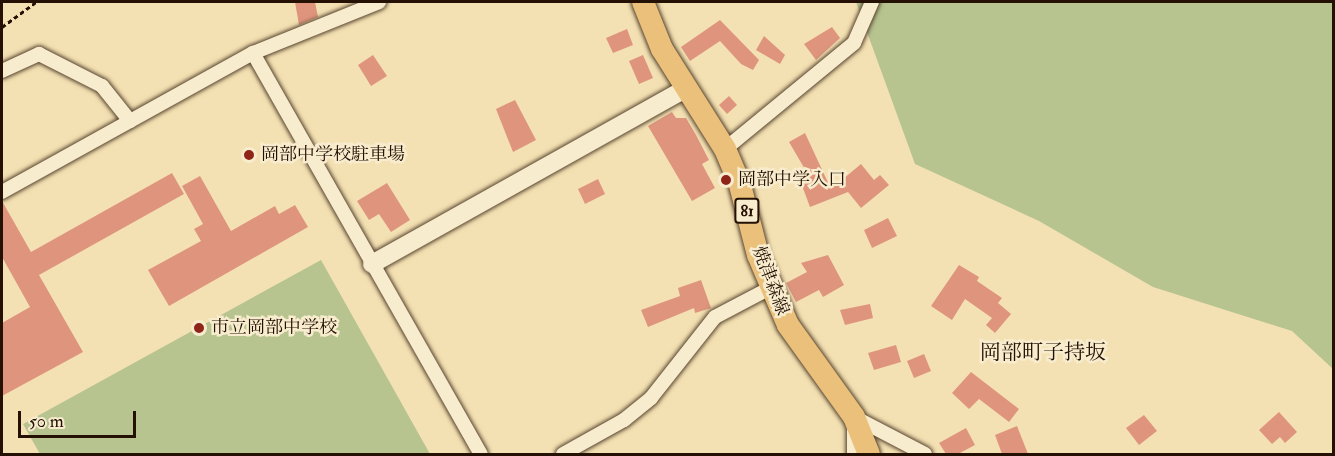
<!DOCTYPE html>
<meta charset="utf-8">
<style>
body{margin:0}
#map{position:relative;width:1335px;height:456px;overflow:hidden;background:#f4e1b3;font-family:"IM FELL Double Pica","Noto Serif JP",serif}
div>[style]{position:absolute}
.green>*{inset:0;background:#b7c490}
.building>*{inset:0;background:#df957d}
.path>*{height:3px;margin-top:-1.5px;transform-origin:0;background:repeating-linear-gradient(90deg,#241103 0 4.5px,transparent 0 7.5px)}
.roads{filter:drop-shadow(0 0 2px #58452f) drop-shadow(0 0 2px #58452f)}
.minor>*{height:14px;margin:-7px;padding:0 7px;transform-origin:7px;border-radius:7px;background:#f8ecce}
.tertiary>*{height:18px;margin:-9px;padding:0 9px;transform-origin:9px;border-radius:9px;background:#f8ecce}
.primary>*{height:22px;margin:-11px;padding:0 11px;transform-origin:11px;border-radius:11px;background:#eac07a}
.dots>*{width:16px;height:16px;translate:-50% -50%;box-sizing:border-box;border:3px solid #f8ecce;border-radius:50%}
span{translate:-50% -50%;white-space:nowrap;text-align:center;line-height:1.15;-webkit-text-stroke:5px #f8ecce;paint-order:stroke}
.shield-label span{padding:2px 4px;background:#f8ecce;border:2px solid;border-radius:4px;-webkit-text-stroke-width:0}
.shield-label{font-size:16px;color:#241103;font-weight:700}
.poi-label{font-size:18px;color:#241103}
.left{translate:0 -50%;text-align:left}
.street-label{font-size:18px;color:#241103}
.quarter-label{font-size:21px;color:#241103}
.frame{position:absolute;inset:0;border:3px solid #241103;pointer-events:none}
.scale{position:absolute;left:18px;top:411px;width:118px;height:27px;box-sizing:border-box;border:3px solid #241103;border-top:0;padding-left:8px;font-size:18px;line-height:21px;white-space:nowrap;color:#241103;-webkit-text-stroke:4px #f8ecce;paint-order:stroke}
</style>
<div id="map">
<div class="green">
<i style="clip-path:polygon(856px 2px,1333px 2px,1333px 369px,1292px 331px,1153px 287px,1039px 221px,915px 164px)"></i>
<i style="clip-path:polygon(321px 260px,430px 454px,40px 454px,23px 424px)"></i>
</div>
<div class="building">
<i style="clip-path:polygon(295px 2px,315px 2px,318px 17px,299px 25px)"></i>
<i style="clip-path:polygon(720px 20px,759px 60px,753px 70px,741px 64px,720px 41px,690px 61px,681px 47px)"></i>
<i style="clip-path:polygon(832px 27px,840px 38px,816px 60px,804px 44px)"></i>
<i style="clip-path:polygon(627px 29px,633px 45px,613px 53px,606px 38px)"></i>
<i style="clip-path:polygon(764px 36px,785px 55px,780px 64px,756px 50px)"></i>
<i style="clip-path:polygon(373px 55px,387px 76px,371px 86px,358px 65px)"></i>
<i style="clip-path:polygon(643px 55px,653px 78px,639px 84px,629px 61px)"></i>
<i style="clip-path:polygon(729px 96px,737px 105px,727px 114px,719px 105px)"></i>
<i style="clip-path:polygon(515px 100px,536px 140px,513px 152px,496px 109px)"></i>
<i style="clip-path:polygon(672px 112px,676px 118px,686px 118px,696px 135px,709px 160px,702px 164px,715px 188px,692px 201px,648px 126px)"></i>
<i style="clip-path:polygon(805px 133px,831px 189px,861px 164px,874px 180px,880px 175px,889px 185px,861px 208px,848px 192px,810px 207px,798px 175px,806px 171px,789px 142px)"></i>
<i style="clip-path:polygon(172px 173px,184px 194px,39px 275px,83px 352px,2px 396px,2px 323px,30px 307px,2px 257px,2px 201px,31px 252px)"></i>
<i style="clip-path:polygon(200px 176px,231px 231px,275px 206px,279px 214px,295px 205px,308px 227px,169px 306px,148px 270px,201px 241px,194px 229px,203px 224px,182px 186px)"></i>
<i style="clip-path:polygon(598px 179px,605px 194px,585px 204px,578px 189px)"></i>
<i style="clip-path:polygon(387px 183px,410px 220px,391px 232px,379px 214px,369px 220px,357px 201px)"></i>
<i style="clip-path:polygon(888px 218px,897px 236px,872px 248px,864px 230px)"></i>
<i style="clip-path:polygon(828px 255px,844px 285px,823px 297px,819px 290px,796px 302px,786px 283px,807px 272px,801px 263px)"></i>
<i style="clip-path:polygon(959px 265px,979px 277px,977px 281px,1002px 298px,998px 303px,1011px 314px,995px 333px,986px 325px,992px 318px,965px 299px,952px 320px,931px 306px)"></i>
<i style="clip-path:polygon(701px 280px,711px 308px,695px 313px,694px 308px,648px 327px,641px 310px,680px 296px,678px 288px)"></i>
<i style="clip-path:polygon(870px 304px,873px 318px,845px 325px,840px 310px)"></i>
<i style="clip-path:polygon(896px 345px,901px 362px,874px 370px,868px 353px)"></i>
<i style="clip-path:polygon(924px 354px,931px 371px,914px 378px,907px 361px)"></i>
<i style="clip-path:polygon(971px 372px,1019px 409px,1009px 422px,979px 399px,969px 409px,952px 393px)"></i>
<i style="clip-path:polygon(1279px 412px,1297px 432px,1285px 443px,1280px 437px,1272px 444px,1259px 430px)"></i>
<i style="clip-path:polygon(1144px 415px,1157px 431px,1139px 445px,1126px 428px)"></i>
<i style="clip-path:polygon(1017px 426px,1028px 454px,1002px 454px,995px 435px)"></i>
<i style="clip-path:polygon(966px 428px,975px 445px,958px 454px,946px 454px,939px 443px)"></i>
</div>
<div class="path">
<i style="left:2px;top:27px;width:42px;rotate:-36.3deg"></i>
</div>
<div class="roads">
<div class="minor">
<i style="left:253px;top:53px;width:461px;rotate:60.4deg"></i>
<i style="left:2px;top:71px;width:41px;rotate:-24.7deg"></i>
<i style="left:39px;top:54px;width:71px;rotate:26.9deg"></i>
<i style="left:102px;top:86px;width:45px;rotate:51.3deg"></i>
<i style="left:725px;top:149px;width:167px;rotate:-39.4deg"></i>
<i style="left:854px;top:43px;width:45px;rotate:-66.3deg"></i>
<i style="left:2px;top:192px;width:287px;rotate:-29deg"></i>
<i style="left:253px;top:53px;width:136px;rotate:-22deg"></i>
<i style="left:563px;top:454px;width:70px;rotate:-29.1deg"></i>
<i style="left:624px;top:420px;width:35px;rotate:-39deg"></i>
<i style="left:651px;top:398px;width:103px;rotate:-51.7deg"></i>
<i style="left:715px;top:317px;width:62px;rotate:-27.8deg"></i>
<i style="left:854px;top:454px;width:37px;rotate:-90deg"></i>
<i style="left:854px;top:417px;width:80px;rotate:27.5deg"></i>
</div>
<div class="tertiary">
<i style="left:372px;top:264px;width:359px;rotate:-29.2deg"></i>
</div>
<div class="primary">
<i style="left:643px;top:2px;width:51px;rotate:68deg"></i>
<i style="left:662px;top:49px;width:118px;rotate:57.8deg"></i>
<i style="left:725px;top:149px;width:39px;rotate:67deg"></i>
<i style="left:740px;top:185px;width:72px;rotate:75.6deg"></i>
<i style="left:758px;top:255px;width:76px;rotate:66.8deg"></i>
<i style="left:788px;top:325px;width:113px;rotate:54.3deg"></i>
<i style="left:854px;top:417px;width:40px;rotate:68deg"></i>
</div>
</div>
<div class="dots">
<i style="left:249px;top:155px;background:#8f2418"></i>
<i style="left:726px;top:180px;background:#8f2418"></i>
<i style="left:199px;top:328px;background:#8f2418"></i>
</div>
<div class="shield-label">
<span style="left:747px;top:211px">81</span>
</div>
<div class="poi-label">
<span class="left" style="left:261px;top:155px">岡部中学校駐車場</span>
<span class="left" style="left:738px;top:180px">岡部中学入口</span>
<span class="left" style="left:211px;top:328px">市立岡部中学校</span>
</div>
<div class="street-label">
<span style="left:770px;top:281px;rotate:69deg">焼津森線</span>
</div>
<div class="quarter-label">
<span style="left:1043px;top:353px">岡部町子持坂</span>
</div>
<div class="frame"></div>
<div class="scale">50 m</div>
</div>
